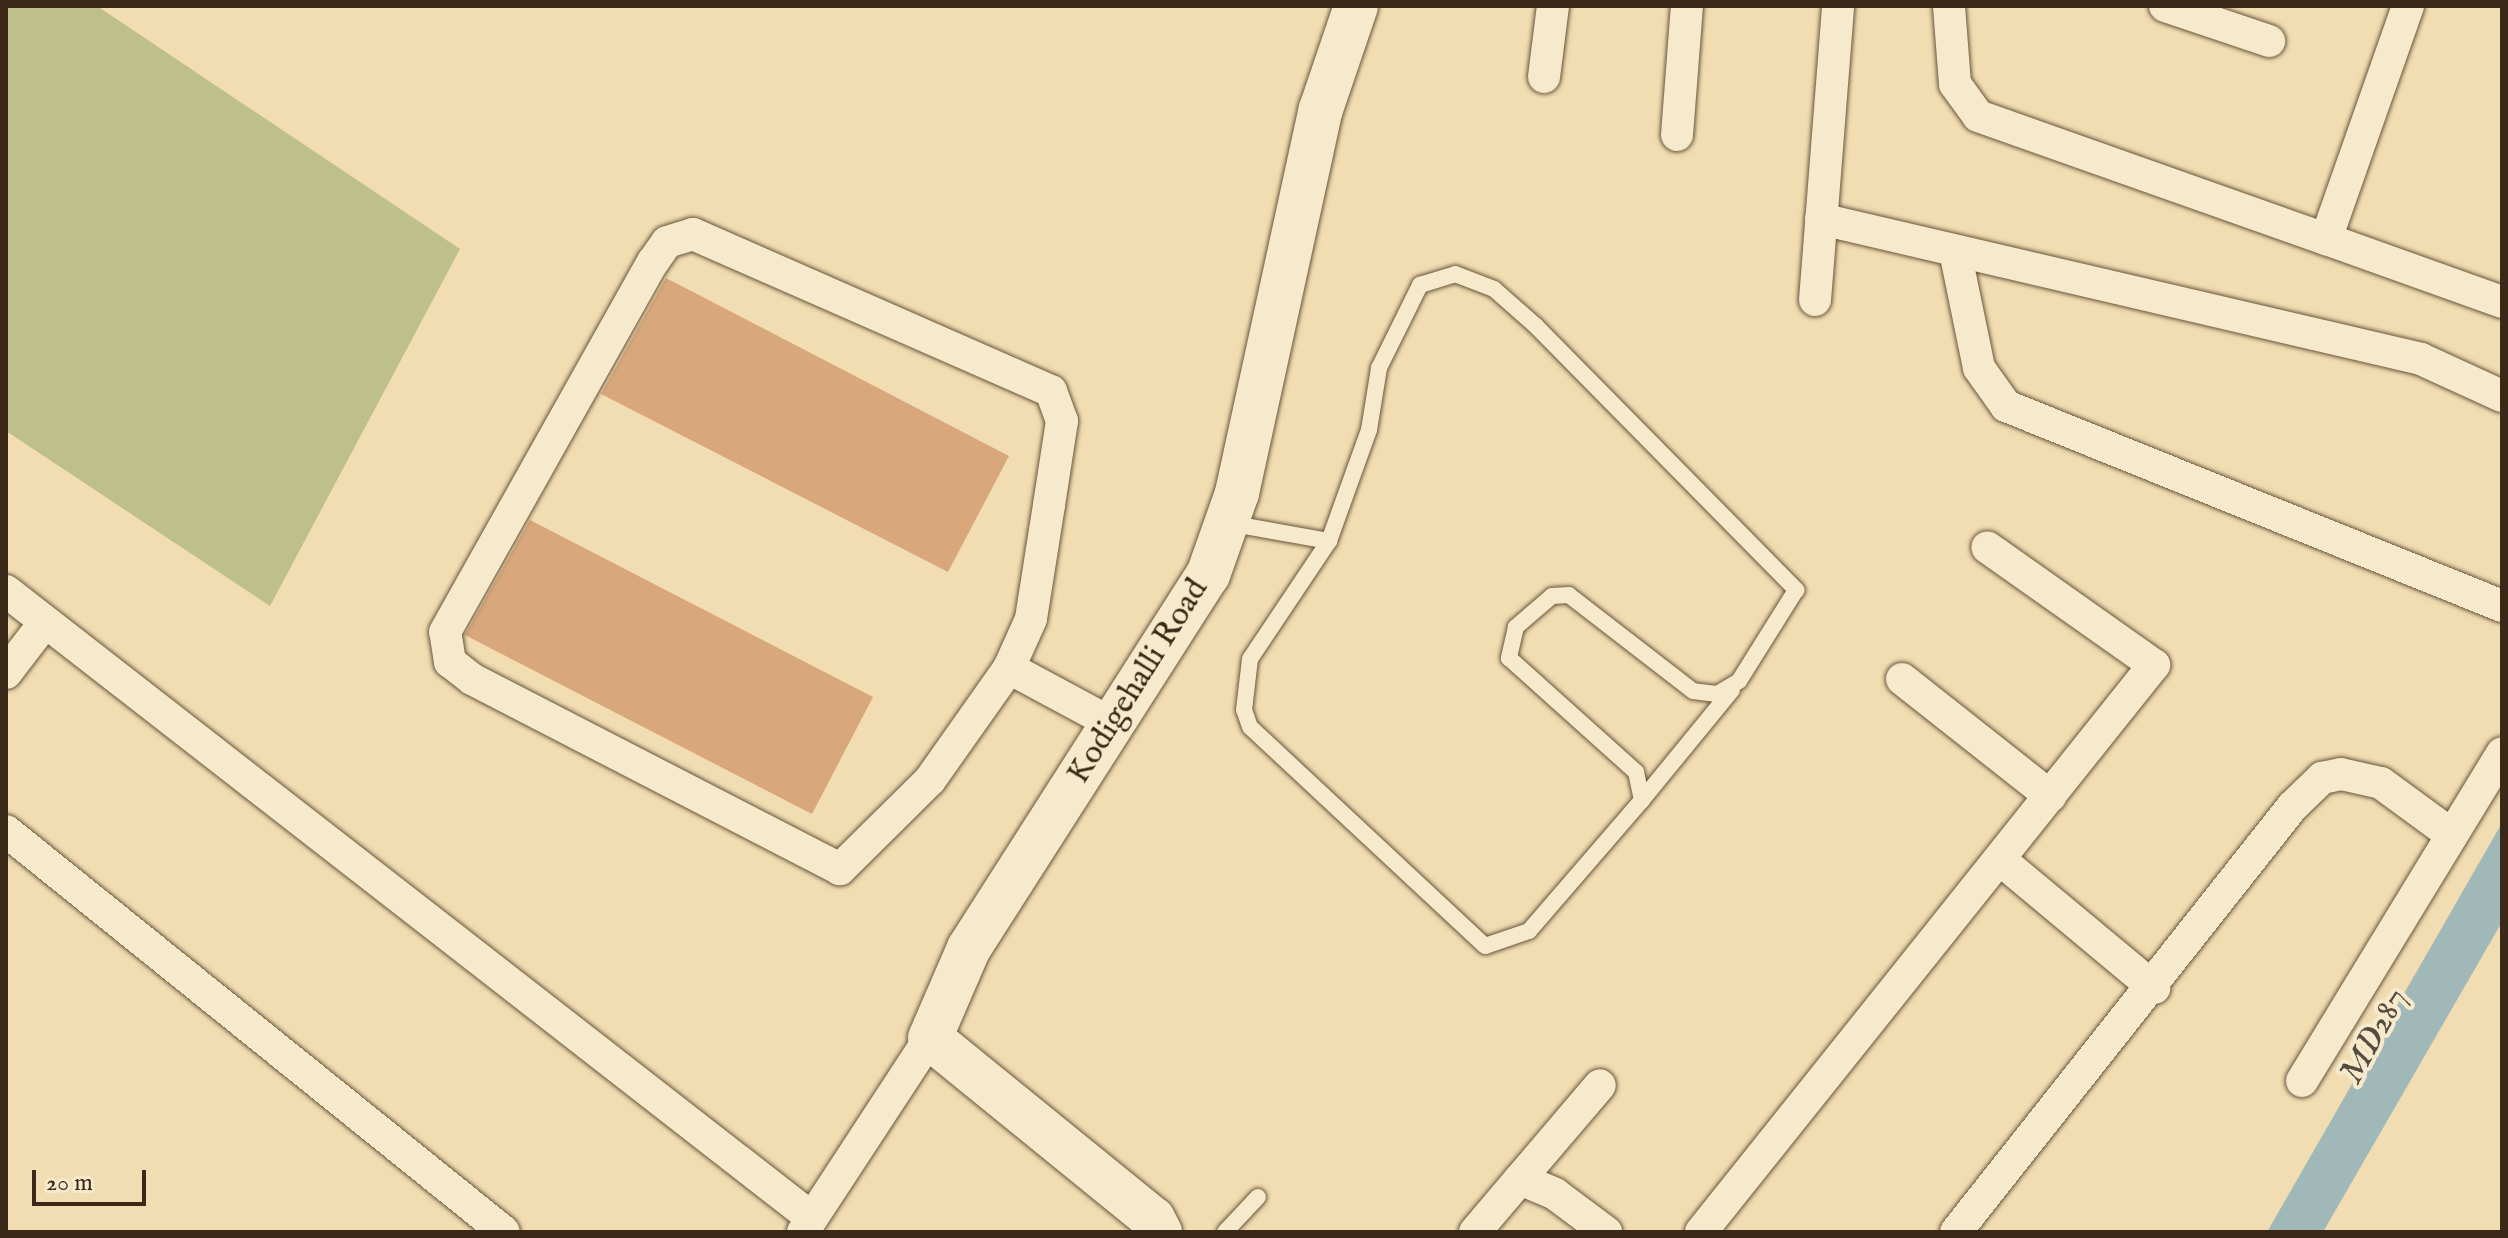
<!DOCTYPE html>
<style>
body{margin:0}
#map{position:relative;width:2508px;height:1238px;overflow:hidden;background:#f1ddb1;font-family:"IM FELL English",serif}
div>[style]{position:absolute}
.green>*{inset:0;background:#bec089}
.water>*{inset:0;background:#a0b9b8}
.building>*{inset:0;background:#d8a77b}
.roads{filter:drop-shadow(0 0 2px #69553d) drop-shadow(0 0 2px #69553d)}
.lane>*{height:16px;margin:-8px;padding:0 8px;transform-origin:8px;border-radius:8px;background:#f6e9cc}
.street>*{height:32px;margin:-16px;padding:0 16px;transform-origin:16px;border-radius:16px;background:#f6e9cc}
.secondary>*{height:44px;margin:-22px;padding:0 22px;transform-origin:22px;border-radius:22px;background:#f6e9cc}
span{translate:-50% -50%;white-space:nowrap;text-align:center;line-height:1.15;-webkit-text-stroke:8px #f6e9cc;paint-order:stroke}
.street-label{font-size:32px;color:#3c2816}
.water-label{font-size:34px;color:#554c3e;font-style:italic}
.frame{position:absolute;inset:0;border:8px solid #3c2816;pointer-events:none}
.scale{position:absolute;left:32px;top:1170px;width:114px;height:36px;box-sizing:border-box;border:4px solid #3c2816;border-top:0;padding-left:10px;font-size:24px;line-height:28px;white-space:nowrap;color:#3c2816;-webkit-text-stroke:6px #f6e9cc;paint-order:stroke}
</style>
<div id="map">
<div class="green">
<i style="clip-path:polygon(6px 6px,97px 6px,460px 249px,270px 606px,6px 431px)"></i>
</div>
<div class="water">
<i style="clip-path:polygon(2502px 823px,2502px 922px,2323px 1232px,2267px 1232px)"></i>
</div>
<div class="building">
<i style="clip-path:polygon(666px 278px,1009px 456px,948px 572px,601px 394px)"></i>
<i style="clip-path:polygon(530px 520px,873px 697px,812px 814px,465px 635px)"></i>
</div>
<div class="roads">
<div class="lane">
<i style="left:1228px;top:523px;width:103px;rotate:10.1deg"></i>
<i style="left:1329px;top:541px;width:118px;rotate:-70.2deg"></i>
<i style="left:1369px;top:430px;width:63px;rotate:-80.8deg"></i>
<i style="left:1379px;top:368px;width:93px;rotate:-63.7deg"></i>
<i style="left:1420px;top:285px;width:37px;rotate:-17deg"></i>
<i style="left:1455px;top:274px;width:42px;rotate:21deg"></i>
<i style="left:1494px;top:289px;width:56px;rotate:41.4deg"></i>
<i style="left:1536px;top:326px;width:371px;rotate:45.4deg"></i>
<i style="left:1796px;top:590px;width:107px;rotate:122.1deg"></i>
<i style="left:1739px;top:681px;width:26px;rotate:149deg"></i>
<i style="left:1717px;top:694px;width:24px;rotate:-173deg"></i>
<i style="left:1693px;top:691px;width:157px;rotate:-142.3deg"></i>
<i style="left:1569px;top:595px;width:17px;rotate:177deg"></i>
<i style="left:1552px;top:596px;width:48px;rotate:139.3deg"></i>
<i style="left:1516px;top:627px;width:32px;rotate:103deg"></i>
<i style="left:1509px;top:658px;width:171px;rotate:41.9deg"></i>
<i style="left:1636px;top:772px;width:29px;rotate:78deg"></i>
<i style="left:1642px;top:800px;width:173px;rotate:130.8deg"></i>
<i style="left:1529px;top:931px;width:46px;rotate:161.2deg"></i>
<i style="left:1485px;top:946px;width:321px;rotate:-137deg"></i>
<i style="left:1250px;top:727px;width:18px;rotate:-109deg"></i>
<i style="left:1244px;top:710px;width:51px;rotate:-83.3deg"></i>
<i style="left:1250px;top:659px;width:142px;rotate:-56.2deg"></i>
<i style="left:1642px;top:800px;width:142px;rotate:-50.7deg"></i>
<i style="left:1225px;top:1232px;width:48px;rotate:-46.7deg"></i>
</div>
<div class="street">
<i style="left:1949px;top:6px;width:78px;rotate:85.6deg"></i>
<i style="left:1955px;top:84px;width:39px;rotate:54deg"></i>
<i style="left:1978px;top:116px;width:369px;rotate:19.5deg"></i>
<i style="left:2326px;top:239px;width:247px;rotate:-70.6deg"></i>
<i style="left:2165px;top:6px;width:110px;rotate:18.6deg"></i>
<i style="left:1544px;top:77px;width:72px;rotate:-82.8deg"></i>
<i style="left:1677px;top:135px;width:129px;rotate:-85.6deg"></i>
<i style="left:1821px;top:219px;width:616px;rotate:13.13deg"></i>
<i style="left:2421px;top:359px;width:89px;rotate:24.6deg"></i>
<i style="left:2326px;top:239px;width:187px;rotate:19.7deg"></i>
<i style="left:1955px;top:251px;width:119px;rotate:78.4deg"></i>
<i style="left:1979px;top:368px;width:47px;rotate:54.6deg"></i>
<i style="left:2006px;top:406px;width:535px;rotate:21.96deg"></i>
<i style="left:1815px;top:300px;width:295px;rotate:-85.5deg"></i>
<i style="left:6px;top:591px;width:1021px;rotate:37.88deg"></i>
<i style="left:1009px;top:668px;width:137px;rotate:125.2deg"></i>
<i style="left:930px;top:780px;width:127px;rotate:135.3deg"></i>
<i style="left:840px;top:869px;width:414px;rotate:-152.7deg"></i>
<i style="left:472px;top:679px;width:28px;rotate:-142deg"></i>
<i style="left:450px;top:662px;width:30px;rotate:-99deg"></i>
<i style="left:445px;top:632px;width:424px;rotate:-60.7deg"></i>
<i style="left:653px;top:262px;width:24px;rotate:-55deg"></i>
<i style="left:667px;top:242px;width:27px;rotate:-17deg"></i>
<i style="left:693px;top:234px;width:391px;rotate:23.7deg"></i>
<i style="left:1051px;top:391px;width:32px;rotate:70deg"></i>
<i style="left:1062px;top:421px;width:85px;rotate:98.8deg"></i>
<i style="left:1049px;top:505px;width:115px;rotate:99deg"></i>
<i style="left:1031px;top:619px;width:54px;rotate:114.2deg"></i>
<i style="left:1009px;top:668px;width:118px;rotate:28.3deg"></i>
<i style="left:6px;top:673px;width:64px;rotate:-52.6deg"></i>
<i style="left:1902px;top:679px;width:189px;rotate:38.3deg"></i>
<i style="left:6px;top:831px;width:639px;rotate:38.84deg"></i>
<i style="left:2003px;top:862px;width:197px;rotate:39.8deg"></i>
<i style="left:2302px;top:1081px;width:384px;rotate:-58.6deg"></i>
<i style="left:1520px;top:1179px;width:123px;rotate:-49.6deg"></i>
<i style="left:803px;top:1232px;width:232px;rotate:-56.8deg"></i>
<i style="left:1475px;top:1232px;width:70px;rotate:-49.7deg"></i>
<i style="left:1520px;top:1179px;width:38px;rotate:23deg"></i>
<i style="left:1555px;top:1194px;width:64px;rotate:36.7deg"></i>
<i style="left:1701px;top:1232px;width:726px;rotate:-51.38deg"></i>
<i style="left:2154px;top:665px;width:204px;rotate:-144.8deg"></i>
<i style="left:1956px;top:1232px;width:542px;rotate:-51.67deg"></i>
<i style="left:2292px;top:807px;width:42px;rotate:-44deg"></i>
<i style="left:2322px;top:778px;width:19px;rotate:-12deg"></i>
<i style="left:2341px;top:774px;width:41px;rotate:12.7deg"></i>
<i style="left:2381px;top:783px;width:88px;rotate:36.2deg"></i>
</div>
<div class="secondary">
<i style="left:1160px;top:1232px;width:15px;rotate:-118deg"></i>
<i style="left:1153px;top:1219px;width:287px;rotate:-140.9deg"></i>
<i style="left:930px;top:1038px;width:98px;rotate:-66.6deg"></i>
<i style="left:969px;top:948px;width:443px;rotate:-57.4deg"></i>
<i style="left:1208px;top:575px;width:87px;rotate:-70.5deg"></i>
<i style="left:1237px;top:493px;width:393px;rotate:-77.7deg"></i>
<i style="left:1321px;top:109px;width:109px;rotate:-71.2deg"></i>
</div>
</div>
<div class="street-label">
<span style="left:1139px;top:682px;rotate:-58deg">Kodigehalli Road</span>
</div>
<div class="water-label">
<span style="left:2374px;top:1036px;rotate:-61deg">MD287</span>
</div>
<div class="frame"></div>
<div class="scale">20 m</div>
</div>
